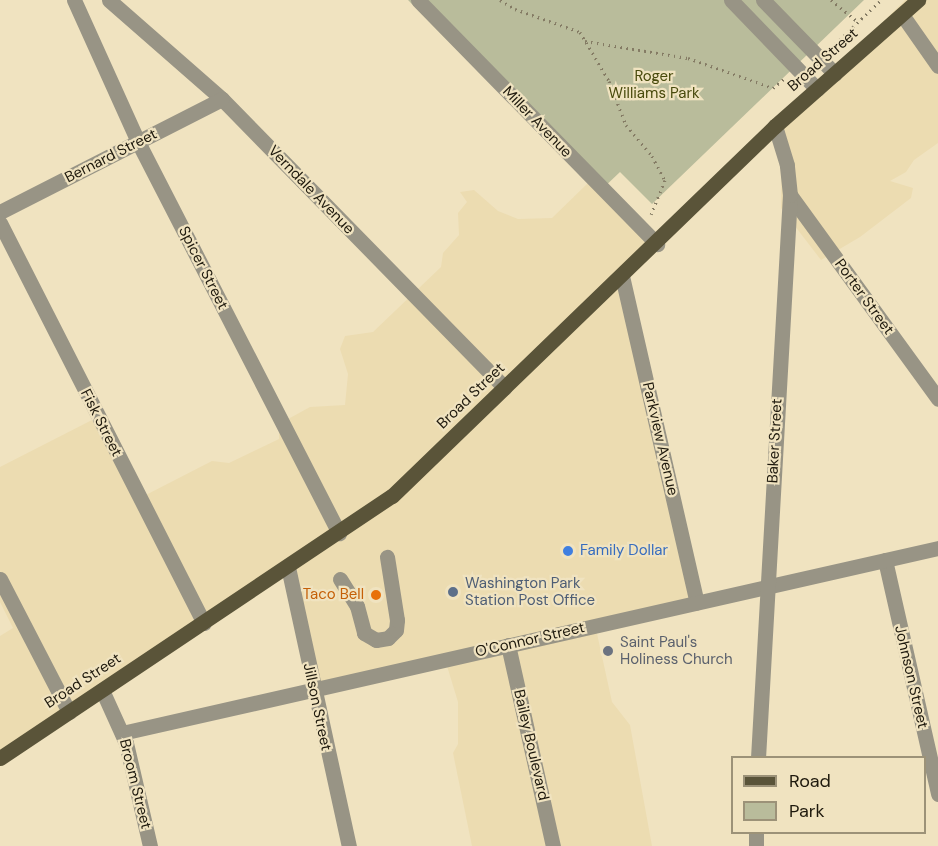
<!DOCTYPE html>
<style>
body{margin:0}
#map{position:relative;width:938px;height:846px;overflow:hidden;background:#f0e3c0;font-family:"DM Sans",sans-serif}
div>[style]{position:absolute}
.built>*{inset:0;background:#ecdcb1}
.green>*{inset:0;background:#b9bc9b}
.path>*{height:3px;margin-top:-1.5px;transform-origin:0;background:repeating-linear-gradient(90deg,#847b64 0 1.5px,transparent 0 6px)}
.minor>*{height:15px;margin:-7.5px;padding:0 7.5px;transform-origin:7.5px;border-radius:7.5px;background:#989485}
.major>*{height:15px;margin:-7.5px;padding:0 7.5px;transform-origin:7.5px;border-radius:7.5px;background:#5a5439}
.dots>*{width:16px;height:16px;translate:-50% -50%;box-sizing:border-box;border:3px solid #f0e3c0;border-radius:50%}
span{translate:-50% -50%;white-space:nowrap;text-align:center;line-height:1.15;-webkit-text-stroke:4.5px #f0e3c0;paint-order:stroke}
.street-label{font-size:15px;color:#1e190d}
.park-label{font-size:15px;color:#484a0c}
.shop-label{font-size:15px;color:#366cbe}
.left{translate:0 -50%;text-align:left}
.service-label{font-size:15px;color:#4e5e75}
.food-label{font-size:15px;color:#c56008}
.right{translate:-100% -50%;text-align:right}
.worship-label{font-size:15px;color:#5b616d}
.legend{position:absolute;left:731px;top:756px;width:195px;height:78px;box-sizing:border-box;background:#f0e3c0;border:2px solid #9c9278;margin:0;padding:8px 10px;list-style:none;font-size:18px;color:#1e190d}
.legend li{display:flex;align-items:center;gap:12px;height:30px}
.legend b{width:30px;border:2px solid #9c9278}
</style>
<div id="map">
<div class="built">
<i style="clip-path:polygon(905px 0,938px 0,938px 143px,914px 160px,906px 172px,890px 181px,913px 188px,911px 198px,860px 237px,821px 260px,781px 208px,782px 123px)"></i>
<i style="clip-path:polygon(588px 183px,650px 246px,617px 283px,694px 600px,596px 629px,612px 702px,630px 725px,652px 846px,472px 846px,453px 753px,458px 744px,458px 702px,447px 666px,317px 689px,287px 570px,0 760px,0 636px,13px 628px,0 602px,0 467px,92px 420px,136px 500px,212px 461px,229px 463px,279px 439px,279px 424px,310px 407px,345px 405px,348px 374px,340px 349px,345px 336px,373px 332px,441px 267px,443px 253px,459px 235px,458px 213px,467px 202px,460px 192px,474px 190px,498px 211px,518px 219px,552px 218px)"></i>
</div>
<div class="green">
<i style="clip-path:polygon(408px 0,864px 0,652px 204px,620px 172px,600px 191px,586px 180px)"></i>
</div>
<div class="path">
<i style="left:500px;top:0;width:17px;rotate:31deg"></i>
<i style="left:515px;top:9px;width:69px;rotate:19.5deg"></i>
<i style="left:580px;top:32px;width:57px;rotate:59.4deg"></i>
<i style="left:609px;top:81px;width:47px;rotate:68.9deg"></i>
<i style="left:626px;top:125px;width:40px;rotate:50deg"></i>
<i style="left:652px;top:156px;width:27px;rotate:62deg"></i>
<i style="left:665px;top:180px;width:37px;rotate:112deg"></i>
<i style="left:831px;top:0;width:35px;rotate:39deg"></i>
<i style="left:585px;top:41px;width:104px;rotate:9.4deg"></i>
<i style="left:688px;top:58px;width:90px;rotate:19.4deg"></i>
<i style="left:773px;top:88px;width:17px;rotate:-40deg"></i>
<i style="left:831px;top:48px;width:69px;rotate:-43.8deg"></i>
</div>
<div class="minor">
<i style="left:74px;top:0;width:156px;rotate:65.7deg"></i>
<i style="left:138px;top:142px;width:440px;rotate:62.8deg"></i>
<i style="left:109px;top:0;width:150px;rotate:41.2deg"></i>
<i style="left:222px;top:99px;width:404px;rotate:45.6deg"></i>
<i style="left:418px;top:0;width:342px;rotate:45.6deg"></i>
<i style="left:731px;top:0;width:124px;rotate:46deg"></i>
<i style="left:763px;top:0;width:103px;rotate:45.8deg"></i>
<i style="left:903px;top:16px;width:61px;rotate:55deg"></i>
<i style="left:790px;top:195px;width:252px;rotate:54deg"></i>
<i style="left:0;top:212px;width:249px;rotate:-27deg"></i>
<i style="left:0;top:223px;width:449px;rotate:63deg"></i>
<i style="left:622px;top:276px;width:335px;rotate:77.1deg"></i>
<i style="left:885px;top:560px;width:240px;rotate:77.2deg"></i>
<i style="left:288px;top:567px;width:286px;rotate:77.7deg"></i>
<i style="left:0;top:579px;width:150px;rotate:62.6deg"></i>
<i style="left:340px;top:579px;width:32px;rotate:58deg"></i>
<i style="left:357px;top:606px;width:28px;rotate:75deg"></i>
<i style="left:364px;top:633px;width:14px;rotate:30deg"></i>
<i style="left:376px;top:640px;width:12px;rotate:-9deg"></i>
<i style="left:388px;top:638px;width:11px;rotate:-45deg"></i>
<i style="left:396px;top:630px;width:10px;rotate:-84deg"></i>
<i style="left:397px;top:620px;width:64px;rotate:-99deg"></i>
<i style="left:508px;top:645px;width:206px;rotate:77.4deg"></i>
<i style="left:102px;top:690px;width:58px;rotate:65.6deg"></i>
<i style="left:126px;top:743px;width:106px;rotate:76.9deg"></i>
<i style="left:122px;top:733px;width:837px;rotate:-12.77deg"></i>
<i style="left:758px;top:758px;width:564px;rotate:-86.75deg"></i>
<i style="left:790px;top:195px;width:30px;rotate:-96deg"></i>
<i style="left:787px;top:165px;width:41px;rotate:-107.1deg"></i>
<i style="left:756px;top:846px;width:14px;rotate:-90deg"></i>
</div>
<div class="major">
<i style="left:0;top:758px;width:471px;rotate:-33.8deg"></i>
<i style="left:392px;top:496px;width:533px;rotate:-44.01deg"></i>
<i style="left:775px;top:126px;width:191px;rotate:-41.4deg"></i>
</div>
<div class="dots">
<i style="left:568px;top:551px;background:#3f7fe0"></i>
<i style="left:453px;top:592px;background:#5c6f8a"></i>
<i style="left:376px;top:595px;background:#e8710a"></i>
<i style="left:608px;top:651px;background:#6b7280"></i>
</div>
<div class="street-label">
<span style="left:823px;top:60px;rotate:-41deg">Broad Street</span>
<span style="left:537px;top:122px;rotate:46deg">Miller Avenue</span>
<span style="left:111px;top:156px;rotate:-27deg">Bernard Street</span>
<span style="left:311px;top:190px;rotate:46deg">Verndale Avenue</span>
<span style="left:203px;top:268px;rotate:63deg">Spicer Street</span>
<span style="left:864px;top:297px;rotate:54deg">Porter Street</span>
<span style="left:471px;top:396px;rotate:-44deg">Broad Street</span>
<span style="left:101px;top:423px;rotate:63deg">Fisk Street</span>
<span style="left:660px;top:439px;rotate:77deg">Parkview Avenue</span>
<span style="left:775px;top:441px;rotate:-87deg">Baker Street</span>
<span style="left:530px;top:640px;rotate:-13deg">O'Connor Street</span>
<span style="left:911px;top:677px;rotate:77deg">Johnson Street</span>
<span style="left:83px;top:681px;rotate:-33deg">Broad Street</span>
<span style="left:317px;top:707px;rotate:78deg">Jillson Street</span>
<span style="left:531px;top:745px;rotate:77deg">Bailey Boulevard</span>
<span style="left:135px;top:784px;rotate:76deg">Broom Street</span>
</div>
<div class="park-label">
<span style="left:654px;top:85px">Roger<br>Williams Park</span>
</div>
<div class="shop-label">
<span class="left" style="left:580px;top:551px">Family Dollar</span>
</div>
<div class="service-label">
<span class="left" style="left:465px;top:592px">Washington Park<br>Station Post Office</span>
</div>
<div class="food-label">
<span class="right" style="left:364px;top:595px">Taco Bell</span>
</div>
<div class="worship-label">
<span class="left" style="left:620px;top:651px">Saint Paul's<br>Holiness Church</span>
</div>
<ul class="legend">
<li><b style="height:8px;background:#5a5439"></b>Road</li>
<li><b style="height:16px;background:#b9bc9b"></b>Park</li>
</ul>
</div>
